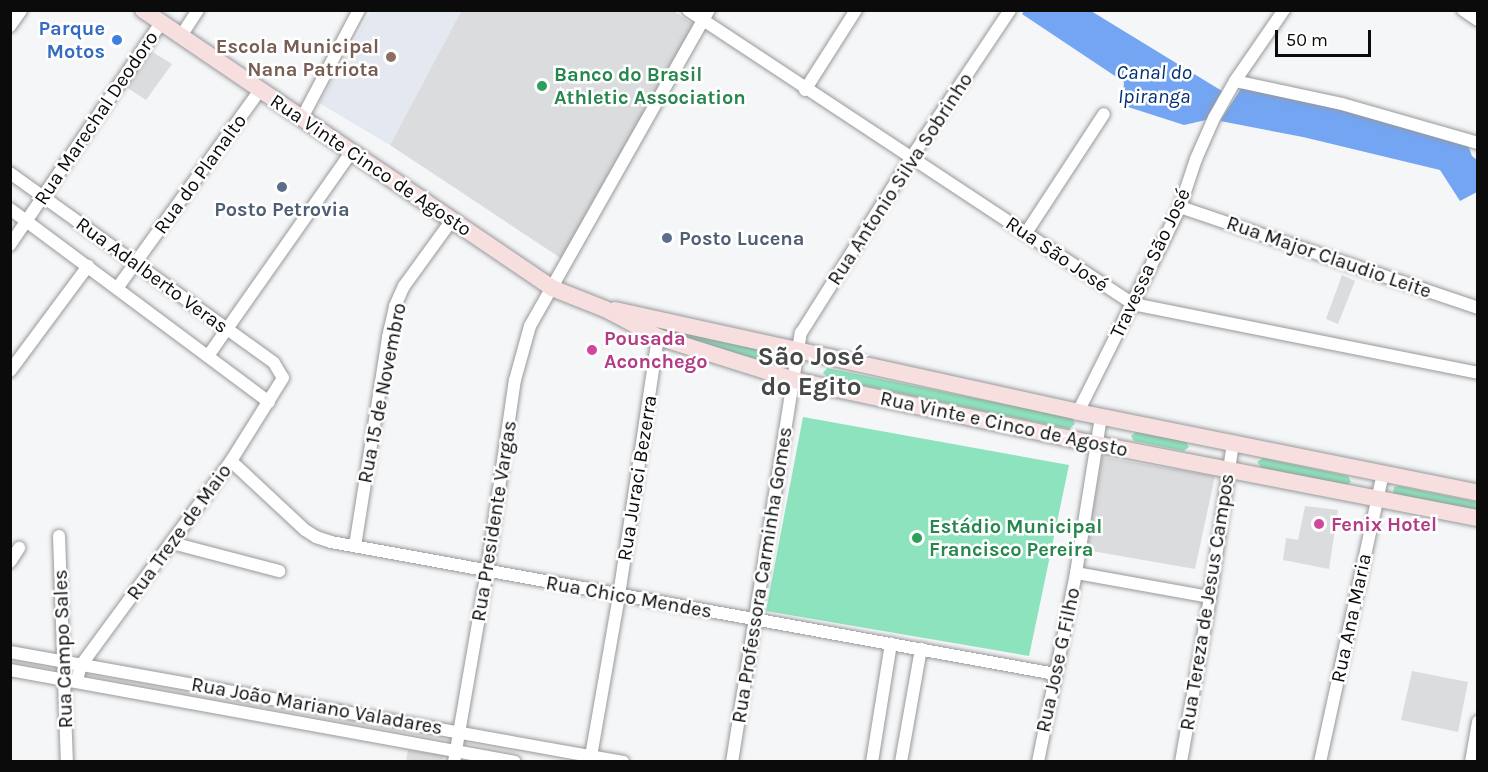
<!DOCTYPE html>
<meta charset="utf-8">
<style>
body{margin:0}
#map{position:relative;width:1488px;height:772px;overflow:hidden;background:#f4f6f8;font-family:Karla,sans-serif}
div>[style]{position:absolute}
.built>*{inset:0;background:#e4e9f1}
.green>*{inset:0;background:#8ce3bd}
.water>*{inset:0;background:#74a5f2}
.building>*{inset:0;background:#dbdcde}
.roads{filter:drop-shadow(0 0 2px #98999b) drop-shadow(0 0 2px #98999b)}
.minor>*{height:12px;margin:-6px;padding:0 6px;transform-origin:6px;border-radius:6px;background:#fff}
.major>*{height:16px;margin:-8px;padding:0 8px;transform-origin:8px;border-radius:8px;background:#f7dfdf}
.dots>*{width:16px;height:16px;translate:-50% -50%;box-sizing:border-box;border:3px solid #fff;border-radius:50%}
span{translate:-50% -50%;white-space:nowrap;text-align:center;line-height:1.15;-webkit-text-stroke:5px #fff;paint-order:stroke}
.shop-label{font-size:20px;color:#366cbe;font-weight:700}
.right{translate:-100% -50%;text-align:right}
.education-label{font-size:20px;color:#785e54;font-weight:700}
.leisure-label{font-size:20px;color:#27864d;font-weight:700}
.left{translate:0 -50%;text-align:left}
.street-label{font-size:20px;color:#0b0b0c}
.service-label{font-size:20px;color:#4e5e75;font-weight:700}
.hotel-label{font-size:20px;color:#b23c85;font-weight:700}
.water-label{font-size:21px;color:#033073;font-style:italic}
.district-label{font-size:26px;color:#464748;font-weight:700}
.frame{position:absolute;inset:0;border:12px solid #0b0b0c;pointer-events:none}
.scale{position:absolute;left:1275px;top:30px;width:96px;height:27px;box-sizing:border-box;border:3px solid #0b0b0c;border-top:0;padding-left:8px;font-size:18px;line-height:21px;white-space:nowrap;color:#0b0b0c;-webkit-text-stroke:4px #fff;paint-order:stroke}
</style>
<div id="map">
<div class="built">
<i style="clip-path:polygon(371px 11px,462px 11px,390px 145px,319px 103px)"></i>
</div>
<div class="green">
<i style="clip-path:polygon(640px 322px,769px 351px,786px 360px,789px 368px,694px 342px)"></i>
<i style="clip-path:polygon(827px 368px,1072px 418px,1075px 424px,1069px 429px,828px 378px,823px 373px)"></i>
<i style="clip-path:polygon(803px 417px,1069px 465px,1029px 656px,766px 611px)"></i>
<i style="clip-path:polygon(1136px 432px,1186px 442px,1189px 447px,1184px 451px,1134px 441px,1131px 436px)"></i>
<i style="clip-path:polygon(1263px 458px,1348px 476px,1351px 482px,1346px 485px,1262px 468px,1257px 462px)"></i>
<i style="clip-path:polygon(1399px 486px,1477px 502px,1477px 512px,1393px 494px,1394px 487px)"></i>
</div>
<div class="water">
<i style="clip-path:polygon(1024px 11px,1091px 11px,1222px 91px,1206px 120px,1184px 125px,1122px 105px,1124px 82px,1022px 14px)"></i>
<i style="clip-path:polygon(1242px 87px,1318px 104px,1468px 145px,1472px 156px,1477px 160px,1477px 192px,1460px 201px,1440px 170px,1303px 137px,1220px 121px)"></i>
</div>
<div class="building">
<i style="clip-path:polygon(462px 10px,672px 10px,696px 26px,565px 261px,390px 145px)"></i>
<i style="clip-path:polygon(151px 51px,172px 64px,146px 100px,126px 87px)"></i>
<i style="clip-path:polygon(1342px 275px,1355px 281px,1338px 324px,1326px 319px)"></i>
<i style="clip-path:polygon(1102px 457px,1215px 476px,1195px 569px,1086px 550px)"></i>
<i style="clip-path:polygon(1305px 506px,1338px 510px,1329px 569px,1283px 560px,1286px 538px,1298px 540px)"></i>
<i style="clip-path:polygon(1412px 671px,1468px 682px,1458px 732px,1401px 720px)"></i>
<i style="clip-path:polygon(408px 750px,444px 755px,443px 762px,406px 762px)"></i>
</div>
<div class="roads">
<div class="minor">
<i style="left:688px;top:10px;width:533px;rotate:33.45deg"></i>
<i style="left:1133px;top:304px;width:352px;rotate:11.3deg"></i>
<i style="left:1463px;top:10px;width:18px;rotate:34deg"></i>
<i style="left:10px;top:26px;width:19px;rotate:-55deg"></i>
<i style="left:181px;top:36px;width:31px;rotate:-57deg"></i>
<i style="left:1235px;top:81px;width:109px;rotate:12.1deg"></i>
<i style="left:1342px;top:104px;width:141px;rotate:16deg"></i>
<i style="left:805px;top:90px;width:95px;rotate:-57.5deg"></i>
<i style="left:302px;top:118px;width:122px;rotate:-62.2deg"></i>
<i style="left:10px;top:173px;width:325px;rotate:35.7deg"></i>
<i style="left:274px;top:363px;width:17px;rotate:59deg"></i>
<i style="left:283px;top:378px;width:98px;rotate:122.1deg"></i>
<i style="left:231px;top:461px;width:253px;rotate:126.3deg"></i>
<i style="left:81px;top:665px;width:16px;rotate:105deg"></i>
<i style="left:1180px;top:207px;width:315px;rotate:18.7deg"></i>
<i style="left:10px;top:209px;width:323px;rotate:36.7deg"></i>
<i style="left:1026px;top:233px;width:142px;rotate:-56.8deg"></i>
<i style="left:10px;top:245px;width:268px;rotate:-55.8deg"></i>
<i style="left:118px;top:287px;width:244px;rotate:-54.2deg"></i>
<i style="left:208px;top:356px;width:251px;rotate:-54.9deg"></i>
<i style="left:10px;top:371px;width:131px;rotate:-53.4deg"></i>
<i style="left:1078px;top:412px;width:229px;rotate:-63.5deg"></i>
<i style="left:1180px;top:207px;width:51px;rotate:-71.6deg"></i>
<i style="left:1196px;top:159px;width:45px;rotate:-66.3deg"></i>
<i style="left:1214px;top:118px;width:43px;rotate:-60.4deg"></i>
<i style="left:1235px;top:81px;width:86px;rotate:-55.4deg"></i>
<i style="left:231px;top:461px;width:101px;rotate:43deg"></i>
<i style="left:305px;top:530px;width:13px;rotate:32deg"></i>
<i style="left:316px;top:537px;width:16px;rotate:18deg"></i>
<i style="left:331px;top:542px;width:736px;rotate:10.33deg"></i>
<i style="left:59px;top:536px;width:226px;rotate:88deg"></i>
<i style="left:172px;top:543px;width:111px;rotate:14.7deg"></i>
<i style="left:355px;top:546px;width:212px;rotate:-81deg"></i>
<i style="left:388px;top:337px;width:32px;rotate:-77deg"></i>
<i style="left:395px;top:306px;width:22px;rotate:-66deg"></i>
<i style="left:404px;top:286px;width:82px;rotate:-54deg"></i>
<i style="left:10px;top:562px;width:17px;rotate:-57deg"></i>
<i style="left:1076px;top:573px;width:136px;rotate:10.2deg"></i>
<i style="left:10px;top:652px;width:623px;rotate:10.17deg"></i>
<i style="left:10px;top:670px;width:513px;rotate:10.32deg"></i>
<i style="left:454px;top:762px;width:194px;rotate:-80.2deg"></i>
<i style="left:487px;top:571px;width:193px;rotate:-81.7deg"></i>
<i style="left:515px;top:380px;width:56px;rotate:-74.5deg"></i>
<i style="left:530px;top:326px;width:363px;rotate:-60.5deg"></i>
<i style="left:590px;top:762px;width:169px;rotate:-80.1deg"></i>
<i style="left:619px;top:595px;width:261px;rotate:-81.4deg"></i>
<i style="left:732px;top:762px;width:435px;rotate:-80.9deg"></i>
<i style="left:801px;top:333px;width:207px;rotate:-57.8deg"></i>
<i style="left:911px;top:158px;width:178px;rotate:-56.2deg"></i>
<i style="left:872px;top:762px;width:120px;rotate:-80.9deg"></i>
<i style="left:901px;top:762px;width:115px;rotate:-80deg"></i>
<i style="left:1038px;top:762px;width:193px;rotate:-78.6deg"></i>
<i style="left:1076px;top:573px;width:158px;rotate:-80.9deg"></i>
<i style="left:1181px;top:762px;width:168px;rotate:-80deg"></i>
<i style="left:1210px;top:597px;width:156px;rotate:-81.5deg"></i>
<i style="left:1320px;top:762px;width:295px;rotate:-77.7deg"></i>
<i style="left:1471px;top:762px;width:41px;rotate:-80.1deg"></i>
</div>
<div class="major">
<i style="left:143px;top:10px;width:495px;rotate:34.2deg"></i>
<i style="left:552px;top:288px;width:57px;rotate:21.6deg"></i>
<i style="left:605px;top:309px;width:60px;rotate:27.8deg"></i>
<i style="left:658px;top:337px;width:143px;rotate:17.5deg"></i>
<i style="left:794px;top:380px;width:309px;rotate:12deg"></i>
<i style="left:1096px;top:444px;width:389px;rotate:11deg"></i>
<i style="left:615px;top:310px;width:474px;rotate:12.4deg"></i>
<i style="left:1078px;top:412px;width:408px;rotate:11.4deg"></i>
</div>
</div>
<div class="dots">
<i style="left:117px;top:40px;background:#3f7fe0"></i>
<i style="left:391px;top:57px;background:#8d6e63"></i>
<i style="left:542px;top:86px;background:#2e9e5b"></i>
<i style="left:282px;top:187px;background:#5c6f8a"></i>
<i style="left:667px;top:238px;background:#5c6f8a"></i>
<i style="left:592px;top:350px;background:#d1479c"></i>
<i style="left:1319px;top:524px;background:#d1479c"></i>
<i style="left:917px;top:538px;background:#2e9e5b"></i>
</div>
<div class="shop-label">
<span class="right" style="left:105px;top:40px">Parque<br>Motos</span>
</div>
<div class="education-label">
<span class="right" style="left:379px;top:58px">Escola Municipal<br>Nana Patriota</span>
</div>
<div class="leisure-label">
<span class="left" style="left:554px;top:86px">Banco do Brasil<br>Athletic Association</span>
<span class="left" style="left:929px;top:538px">Estádio Municipal<br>Francisco Pereira</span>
</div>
<div class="street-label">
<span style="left:96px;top:118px;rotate:-56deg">Rua Marechal Deodoro</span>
<span style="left:371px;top:165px;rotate:34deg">Rua Vinte Cinco de Agosto</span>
<span style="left:200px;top:174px;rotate:-54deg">Rua do Planalto</span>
<span style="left:900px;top:179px;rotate:-57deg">Rua Antonio Silva Sobrinho</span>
<span style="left:1057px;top:254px;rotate:34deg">Rua São José</span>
<span style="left:1329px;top:257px;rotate:19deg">Rua Major Claudio Leite</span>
<span style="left:1150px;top:263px;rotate:-65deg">Travessa São José</span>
<span style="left:152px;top:275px;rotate:36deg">Rua Adalberto Veras</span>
<span style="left:382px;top:393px;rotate:-79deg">Rua 15 de Novembro</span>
<span style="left:1004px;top:424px;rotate:12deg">Rua Vinte e Cinco de Agosto</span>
<span style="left:637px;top:478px;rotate:-81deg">Rua Juraci Bezerra</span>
<span style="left:494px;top:521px;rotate:-81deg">Rua Presidente Vargas</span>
<span style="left:179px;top:532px;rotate:-54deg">Rua Treze de Maio</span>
<span style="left:762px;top:575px;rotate:-81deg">Rua Professora Carminha Gomes</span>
<span style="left:629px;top:597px;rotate:10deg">Rua Chico Mendes</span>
<span style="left:1207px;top:602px;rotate:-81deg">Rua Tereza de Jesus Campos</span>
<span style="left:1351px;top:618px;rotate:-78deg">Rua Ana Maria</span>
<span style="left:63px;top:649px;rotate:-92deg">Rua Campo Sales</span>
<span style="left:1058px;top:660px;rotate:-78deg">Rua Jose G Filho</span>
<span style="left:317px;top:706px;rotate:10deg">Rua João Mariano Valadares</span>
</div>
<div class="service-label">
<span style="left:282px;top:209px">Posto Petrovia</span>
<span class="left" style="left:679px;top:238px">Posto Lucena</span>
</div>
<div class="hotel-label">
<span class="left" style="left:604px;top:350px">Pousada<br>Aconchego</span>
<span class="left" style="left:1331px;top:524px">Fenix Hotel</span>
</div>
<div class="water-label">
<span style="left:1154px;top:84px">Canal do<br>Ipiranga</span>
</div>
<div class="district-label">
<span style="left:811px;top:372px">São José<br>do Egito</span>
</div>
<div class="frame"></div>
<div class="scale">50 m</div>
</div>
